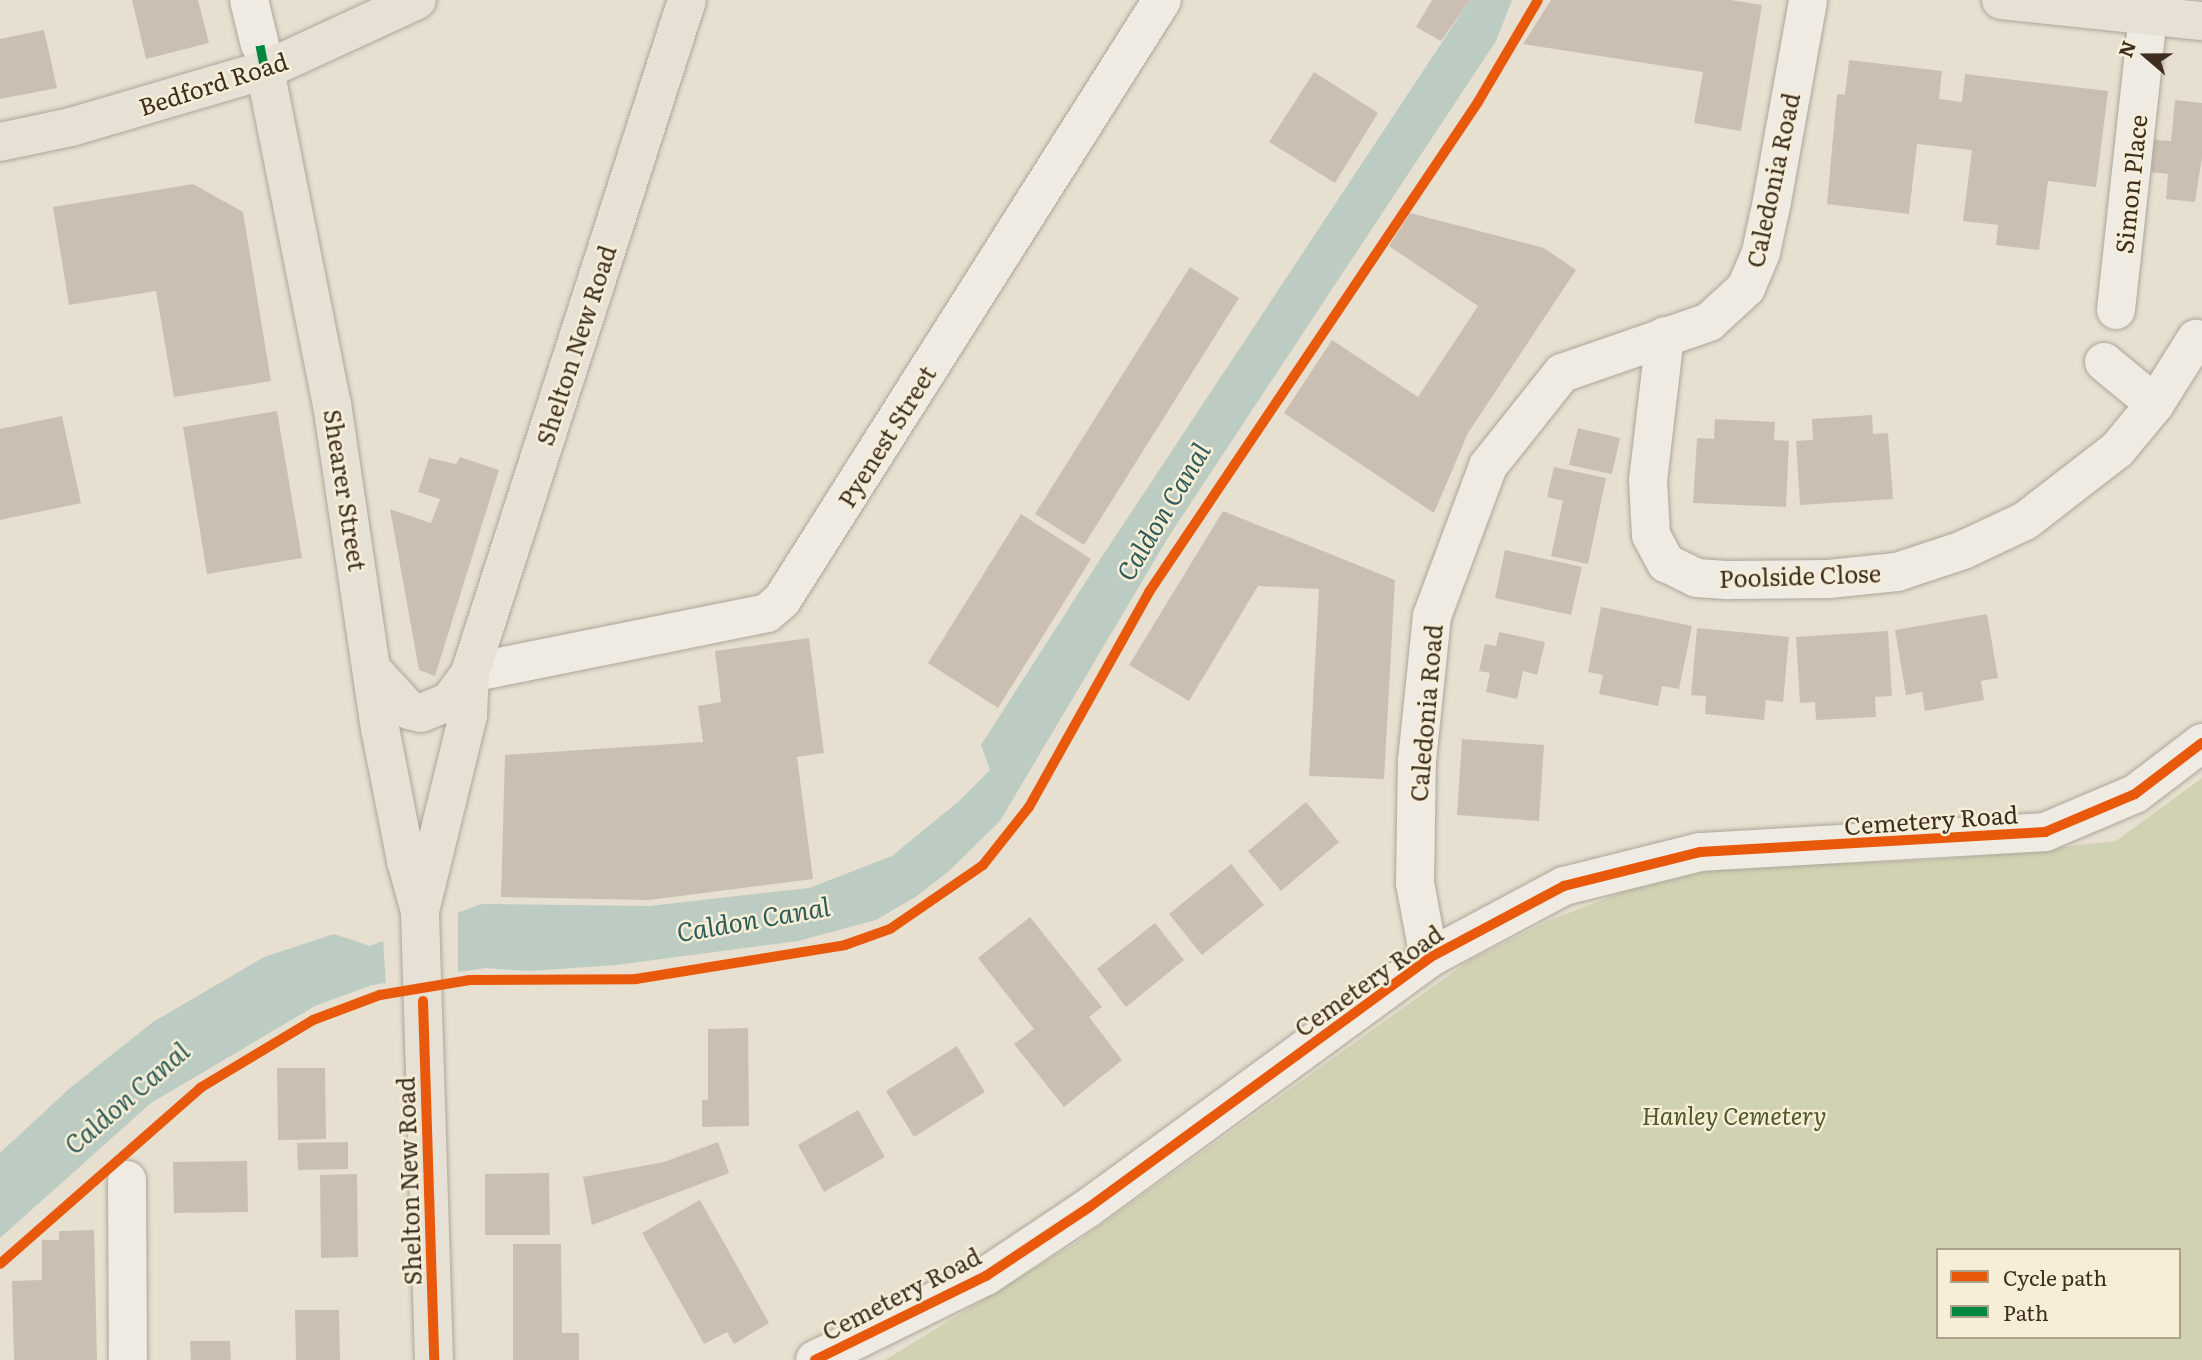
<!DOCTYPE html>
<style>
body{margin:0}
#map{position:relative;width:2202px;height:1360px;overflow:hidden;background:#e7e0d1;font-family:Literata,serif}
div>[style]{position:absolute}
.cemetery>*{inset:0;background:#d1d1b3}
.water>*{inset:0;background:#bcccc2}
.pier>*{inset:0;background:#e7e0d1}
.building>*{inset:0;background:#cbbfb2}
.roads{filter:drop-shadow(0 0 2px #ada599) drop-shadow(0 0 2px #ada599)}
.minor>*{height:38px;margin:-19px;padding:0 19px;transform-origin:19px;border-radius:19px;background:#efebe3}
.major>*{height:38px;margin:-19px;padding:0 19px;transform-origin:19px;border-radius:19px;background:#e6e1d4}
.quiet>*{height:9px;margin-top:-4.5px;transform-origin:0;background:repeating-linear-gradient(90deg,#00873e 0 18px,transparent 0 27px)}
.cycleway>*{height:10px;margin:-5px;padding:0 5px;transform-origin:5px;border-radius:5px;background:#e8590c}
span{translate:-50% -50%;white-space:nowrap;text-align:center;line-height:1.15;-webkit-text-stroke:5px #f7eed8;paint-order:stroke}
.street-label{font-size:24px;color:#3d2e20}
.park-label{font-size:24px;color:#4d5a26;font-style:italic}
.water-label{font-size:26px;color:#2f5d5a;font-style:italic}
.legend{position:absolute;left:1936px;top:1248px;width:245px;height:91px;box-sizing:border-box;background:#f7eed8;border:2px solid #ada18e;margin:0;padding:9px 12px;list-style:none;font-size:21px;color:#3d2e20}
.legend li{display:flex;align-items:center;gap:14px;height:35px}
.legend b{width:35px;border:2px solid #ada18e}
.north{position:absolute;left:2111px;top:21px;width:70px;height:70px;-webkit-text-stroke:5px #f7eed8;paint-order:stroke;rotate:290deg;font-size:19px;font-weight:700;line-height:28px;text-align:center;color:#3d2e20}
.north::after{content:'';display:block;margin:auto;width:24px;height:32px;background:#3d2e20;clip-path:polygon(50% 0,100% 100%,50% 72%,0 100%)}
</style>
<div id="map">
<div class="cemetery">
<i style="clip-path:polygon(evenodd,2202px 778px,2202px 1360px,885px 1360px,1074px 1244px,1470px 960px,1548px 921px,1628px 890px,1716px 869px,1946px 859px,2116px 841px,2202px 778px,1938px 1250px,2179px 1250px,2179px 1337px,1938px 1337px,1938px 1250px)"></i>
</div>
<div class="water">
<i style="clip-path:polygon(1470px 0,1512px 0,1496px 41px,1169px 536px,1000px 821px,949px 871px,917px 896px,876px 920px,798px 941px,616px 965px,529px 971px,486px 968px,372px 985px,315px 1006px,151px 1103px,0 1238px,0 1153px,70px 1088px,153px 1022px,264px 957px,334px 934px,370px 946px,481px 904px,649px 906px,809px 888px,892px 856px,959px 801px,990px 770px,981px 745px,1099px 561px)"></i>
</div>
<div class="pier">
<i style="clip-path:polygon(458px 909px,458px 976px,386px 987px,383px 937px)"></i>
</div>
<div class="building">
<i style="clip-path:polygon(132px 0,198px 0,209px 43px,146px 59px)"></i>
<i style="clip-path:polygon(1432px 0,1470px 0,1441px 41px,1416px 27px)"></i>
<i style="clip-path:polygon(1551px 0,1731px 0,1762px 5px,1741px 131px,1694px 123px,1703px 72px,1523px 44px)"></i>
<i style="clip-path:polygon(44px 30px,57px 88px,0 99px,0 39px)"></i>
<i style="clip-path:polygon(1849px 60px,1942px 71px,1939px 99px,1962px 102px,1965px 74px,2108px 91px,2096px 187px,2048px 181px,2039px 250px,1996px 245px,1998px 225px,1963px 221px,1972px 150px,1917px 144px,1909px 214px,1827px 204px,1837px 94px,1845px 95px)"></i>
<i style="clip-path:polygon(1314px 72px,1378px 113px,1335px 183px,1269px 142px)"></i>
<i style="clip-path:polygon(2175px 100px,2202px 103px,2202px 157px,2195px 202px,2166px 199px,2168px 174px,2151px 172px,2154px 140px,2171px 141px)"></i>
<i style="clip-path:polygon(193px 184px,243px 212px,271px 381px,174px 397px,156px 291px,69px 305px,53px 207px)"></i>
<i style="clip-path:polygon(1410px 213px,1544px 248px,1576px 270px,1468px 433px,1434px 513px,1284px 413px,1332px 340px,1418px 397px,1478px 306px,1389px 246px)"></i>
<i style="clip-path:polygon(1190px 267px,1239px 298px,1084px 545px,1035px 514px)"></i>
<i style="clip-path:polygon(277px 411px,302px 558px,207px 574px,183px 427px)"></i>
<i style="clip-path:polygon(1872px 415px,1873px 434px,1888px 433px,1893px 499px,1800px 505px,1796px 441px,1813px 440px,1812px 419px)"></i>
<i style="clip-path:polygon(62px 416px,81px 503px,0 520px,0 429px)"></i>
<i style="clip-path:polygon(1715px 419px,1775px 422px,1774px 440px,1789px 441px,1786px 507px,1693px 503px,1697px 438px,1714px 439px)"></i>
<i style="clip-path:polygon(1578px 428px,1620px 438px,1612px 474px,1569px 465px)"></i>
<i style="clip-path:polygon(460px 457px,499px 470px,435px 676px,419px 670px,390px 509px,431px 523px,440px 499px,418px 492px,429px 458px,456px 464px)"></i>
<i style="clip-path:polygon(1554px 467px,1606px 478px,1588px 564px,1551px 556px,1563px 501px,1547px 497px)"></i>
<i style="clip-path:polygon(1223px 511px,1395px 580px,1384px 779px,1309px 776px,1319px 589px,1258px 586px,1189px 701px,1129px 665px)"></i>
<i style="clip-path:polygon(1021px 514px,1091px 559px,998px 708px,928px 663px)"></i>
<i style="clip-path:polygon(1505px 550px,1582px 567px,1571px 615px,1495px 598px)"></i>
<i style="clip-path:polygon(1601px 607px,1692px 626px,1679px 689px,1662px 686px,1658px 706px,1599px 694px,1603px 675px,1588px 672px)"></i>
<i style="clip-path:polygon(1987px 614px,1998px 678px,1981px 681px,1984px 700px,1925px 711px,1922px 692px,1906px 695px,1895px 630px)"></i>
<i style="clip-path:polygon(1697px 628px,1789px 637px,1783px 702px,1766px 700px,1764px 720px,1705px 714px,1706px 696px,1691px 695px)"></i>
<i style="clip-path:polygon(1888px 631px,1892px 696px,1875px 697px,1876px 717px,1816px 720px,1815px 702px,1800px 703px,1796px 637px)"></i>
<i style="clip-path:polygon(1499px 632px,1545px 642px,1537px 675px,1523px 671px,1517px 699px,1486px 692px,1490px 673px,1479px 671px,1485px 644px,1496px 646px)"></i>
<i style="clip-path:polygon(809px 638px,824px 753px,797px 757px,813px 879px,649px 900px,501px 897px,505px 755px,703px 742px,698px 706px,721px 702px,715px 651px)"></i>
<i style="clip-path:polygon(1462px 739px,1544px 745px,1539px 821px,1457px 815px)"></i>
<i style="clip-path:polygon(1306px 802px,1339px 842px,1281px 891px,1248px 851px)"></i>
<i style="clip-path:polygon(1231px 864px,1264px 905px,1202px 955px,1169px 914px)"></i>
<i style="clip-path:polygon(1030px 917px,1102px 1007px,1089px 1017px,1122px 1060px,1064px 1107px,1014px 1044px,1034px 1029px,978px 958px)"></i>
<i style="clip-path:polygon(1155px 923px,1184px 960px,1126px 1007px,1097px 969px)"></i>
<i style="clip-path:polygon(748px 1028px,749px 1126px,702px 1127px,702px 1100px,708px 1100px,708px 1029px)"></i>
<i style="clip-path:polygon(957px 1046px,985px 1092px,914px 1137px,886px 1091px)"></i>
<i style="clip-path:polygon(277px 1068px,325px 1068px,326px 1139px,278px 1140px)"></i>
<i style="clip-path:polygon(858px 1110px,885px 1157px,824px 1192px,798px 1145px)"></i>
<i style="clip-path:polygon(348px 1142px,348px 1169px,298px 1170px,297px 1143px)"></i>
<i style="clip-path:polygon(718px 1142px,729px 1173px,592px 1225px,583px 1177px,664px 1162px)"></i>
<i style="clip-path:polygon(247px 1161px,248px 1212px,174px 1213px,173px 1162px)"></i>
<i style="clip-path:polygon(549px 1173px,550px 1235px,485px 1235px,485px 1174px)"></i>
<i style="clip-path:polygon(357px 1174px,358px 1257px,321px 1258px,320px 1175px)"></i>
<i style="clip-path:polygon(700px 1200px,769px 1323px,734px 1344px,727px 1332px,704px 1344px,642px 1233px)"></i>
<i style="clip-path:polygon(94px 1230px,97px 1360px,14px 1360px,12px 1281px,42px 1280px,42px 1240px,59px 1240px,59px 1231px)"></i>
<i style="clip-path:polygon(513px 1244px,561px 1244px,562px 1333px,579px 1333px,579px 1360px,513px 1360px)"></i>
<i style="clip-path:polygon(295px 1310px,339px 1310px,340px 1360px,296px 1360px)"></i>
<i style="clip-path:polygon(190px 1341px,230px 1341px,231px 1360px,191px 1360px)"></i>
</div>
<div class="roads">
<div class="minor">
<i style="left:249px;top:0;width:46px;rotate:76.3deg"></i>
<i style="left:2116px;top:310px;width:296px;rotate:-83.8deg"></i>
<i style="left:1665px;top:336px;width:145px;rotate:96.7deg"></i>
<i style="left:1648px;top:480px;width:55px;rotate:86.9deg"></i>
<i style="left:1651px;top:535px;width:32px;rotate:62deg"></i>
<i style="left:1666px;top:563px;width:34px;rotate:26deg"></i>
<i style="left:1697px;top:578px;width:32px;rotate:4deg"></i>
<i style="left:1729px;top:580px;width:100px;rotate:-0.6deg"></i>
<i style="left:1829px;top:579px;width:68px;rotate:-5.9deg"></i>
<i style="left:1897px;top:572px;width:70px;rotate:-18.4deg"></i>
<i style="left:1963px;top:550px;width:68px;rotate:-25.1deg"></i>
<i style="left:2025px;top:521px;width:116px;rotate:-37.7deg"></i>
<i style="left:2117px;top:450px;width:60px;rotate:-50.4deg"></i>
<i style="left:2155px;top:404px;width:77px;rotate:-57.8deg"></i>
<i style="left:2104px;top:362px;width:66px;rotate:39.5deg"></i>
<i style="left:470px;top:673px;width:303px;rotate:-11.4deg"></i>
<i style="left:767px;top:613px;width:20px;rotate:-41deg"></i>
<i style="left:782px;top:600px;width:710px;rotate:-57.65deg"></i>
<i style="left:1429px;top:958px;width:76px;rotate:-100.6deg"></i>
<i style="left:1415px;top:883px;width:122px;rotate:-89.1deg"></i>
<i style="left:1417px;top:761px;width:146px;rotate:-84.1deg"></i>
<i style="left:1432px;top:616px;width:160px;rotate:-69.5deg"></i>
<i style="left:1488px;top:466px;width:119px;rotate:-51.5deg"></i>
<i style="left:1562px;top:373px;width:156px;rotate:-19.1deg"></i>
<i style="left:1709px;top:322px;width:50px;rotate:-42.6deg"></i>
<i style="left:1746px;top:288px;width:39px;rotate:-67deg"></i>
<i style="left:1761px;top:252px;width:52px;rotate:-77.8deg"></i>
<i style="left:1772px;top:201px;width:204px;rotate:-79.8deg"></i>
<i style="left:127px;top:1180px;width:180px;rotate:89.7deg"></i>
<i style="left:815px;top:1360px;width:191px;rotate:-26.2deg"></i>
<i style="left:986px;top:1276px;width:123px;rotate:-33.7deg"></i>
<i style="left:1088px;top:1208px;width:423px;rotate:-36.2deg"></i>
<i style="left:1429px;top:958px;width:153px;rotate:-28.1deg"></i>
<i style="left:1564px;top:886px;width:140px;rotate:-14deg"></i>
<i style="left:1700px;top:852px;width:346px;rotate:-3.3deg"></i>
<i style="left:2045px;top:832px;width:98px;rotate:-22.9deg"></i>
<i style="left:2135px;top:794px;width:84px;rotate:-37.3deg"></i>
</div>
<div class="major">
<i style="left:2001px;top:0;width:202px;rotate:6deg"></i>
<i style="left:265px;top:70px;width:341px;rotate:78.7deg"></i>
<i style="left:332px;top:404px;width:328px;rotate:81.6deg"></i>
<i style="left:380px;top:728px;width:136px;rotate:78.9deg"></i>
<i style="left:406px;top:861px;width:52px;rotate:74.4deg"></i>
<i style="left:0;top:142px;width:73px;rotate:-11.9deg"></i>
<i style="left:71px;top:127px;width:202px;rotate:-16.4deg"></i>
<i style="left:265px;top:70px;width:167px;rotate:-24.7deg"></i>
<i style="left:375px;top:673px;width:50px;rotate:47.4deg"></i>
<i style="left:409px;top:710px;width:12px;rotate:14deg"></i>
<i style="left:421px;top:713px;width:31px;rotate:-22deg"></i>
<i style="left:450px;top:701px;width:34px;rotate:-54deg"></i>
<i style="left:434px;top:1360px;width:449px;rotate:-91.8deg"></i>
<i style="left:420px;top:911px;width:202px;rotate:-76.2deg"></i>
<i style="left:468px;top:715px;width:42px;rotate:-87.3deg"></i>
<i style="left:470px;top:673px;width:707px;rotate:-72.13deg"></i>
</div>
</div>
<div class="quiet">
<i style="left:260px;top:45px;width:25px;rotate:79deg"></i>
</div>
<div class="cycleway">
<i style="left:423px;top:1001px;width:359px;rotate:88.2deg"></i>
<i style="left:0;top:1264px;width:266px;rotate:-41.3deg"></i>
<i style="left:200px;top:1088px;width:132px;rotate:-31deg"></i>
<i style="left:313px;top:1020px;width:72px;rotate:-20.5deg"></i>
<i style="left:380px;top:995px;width:91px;rotate:-9.5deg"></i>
<i style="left:470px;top:980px;width:166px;rotate:-0.3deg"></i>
<i style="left:636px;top:979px;width:212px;rotate:-9.2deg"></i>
<i style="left:845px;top:945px;width:48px;rotate:-19.6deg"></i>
<i style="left:890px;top:929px;width:113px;rotate:-34.5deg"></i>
<i style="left:983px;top:865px;width:74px;rotate:-51.6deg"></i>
<i style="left:1029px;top:807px;width:246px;rotate:-60.8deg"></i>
<i style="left:1149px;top:592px;width:590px;rotate:-56.12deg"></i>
<i style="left:1478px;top:102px;width:118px;rotate:-59.5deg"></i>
<i style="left:815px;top:1360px;width:191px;rotate:-26.2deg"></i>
<i style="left:986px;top:1276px;width:123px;rotate:-33.7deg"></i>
<i style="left:1088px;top:1208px;width:423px;rotate:-36.2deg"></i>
<i style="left:1429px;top:958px;width:153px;rotate:-28.1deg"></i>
<i style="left:1564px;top:886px;width:140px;rotate:-14deg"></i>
<i style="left:1700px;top:852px;width:346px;rotate:-3.3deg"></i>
<i style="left:2045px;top:832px;width:98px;rotate:-22.9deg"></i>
<i style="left:2135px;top:794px;width:84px;rotate:-37.3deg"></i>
</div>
<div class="street-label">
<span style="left:213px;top:83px;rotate:-18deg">Bedford Road</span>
<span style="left:1772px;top:180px;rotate:-78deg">Caledonia Road</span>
<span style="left:2130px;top:184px;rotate:-84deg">Simon Place</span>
<span style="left:575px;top:345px;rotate:-72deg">Shelton New Road</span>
<span style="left:886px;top:436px;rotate:-58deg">Pyenest Street</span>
<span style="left:346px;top:490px;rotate:81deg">Shearer Street</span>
<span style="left:1800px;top:575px;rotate:-2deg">Poolside Close</span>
<span style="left:1425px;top:713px;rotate:-85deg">Caledonia Road</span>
<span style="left:1931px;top:819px;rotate:-4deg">Cemetery Road</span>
<span style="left:1368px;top:980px;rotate:-35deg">Cemetery Road</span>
<span style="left:408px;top:1181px;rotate:-92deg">Shelton New Road</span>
<span style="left:901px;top:1293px;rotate:-27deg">Cemetery Road</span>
</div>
<div class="park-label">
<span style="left:1734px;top:1115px">Hanley Cemetery</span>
</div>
<div class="water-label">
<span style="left:1162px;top:511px;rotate:-59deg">Caldon Canal</span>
<span style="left:753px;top:918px;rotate:-10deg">Caldon Canal</span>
<span style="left:126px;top:1097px;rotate:-41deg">Caldon Canal</span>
</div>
<ul class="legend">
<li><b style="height:9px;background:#e8590c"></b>Cycle path</li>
<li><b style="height:9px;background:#00873e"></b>Path</li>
</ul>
<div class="north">N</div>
</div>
